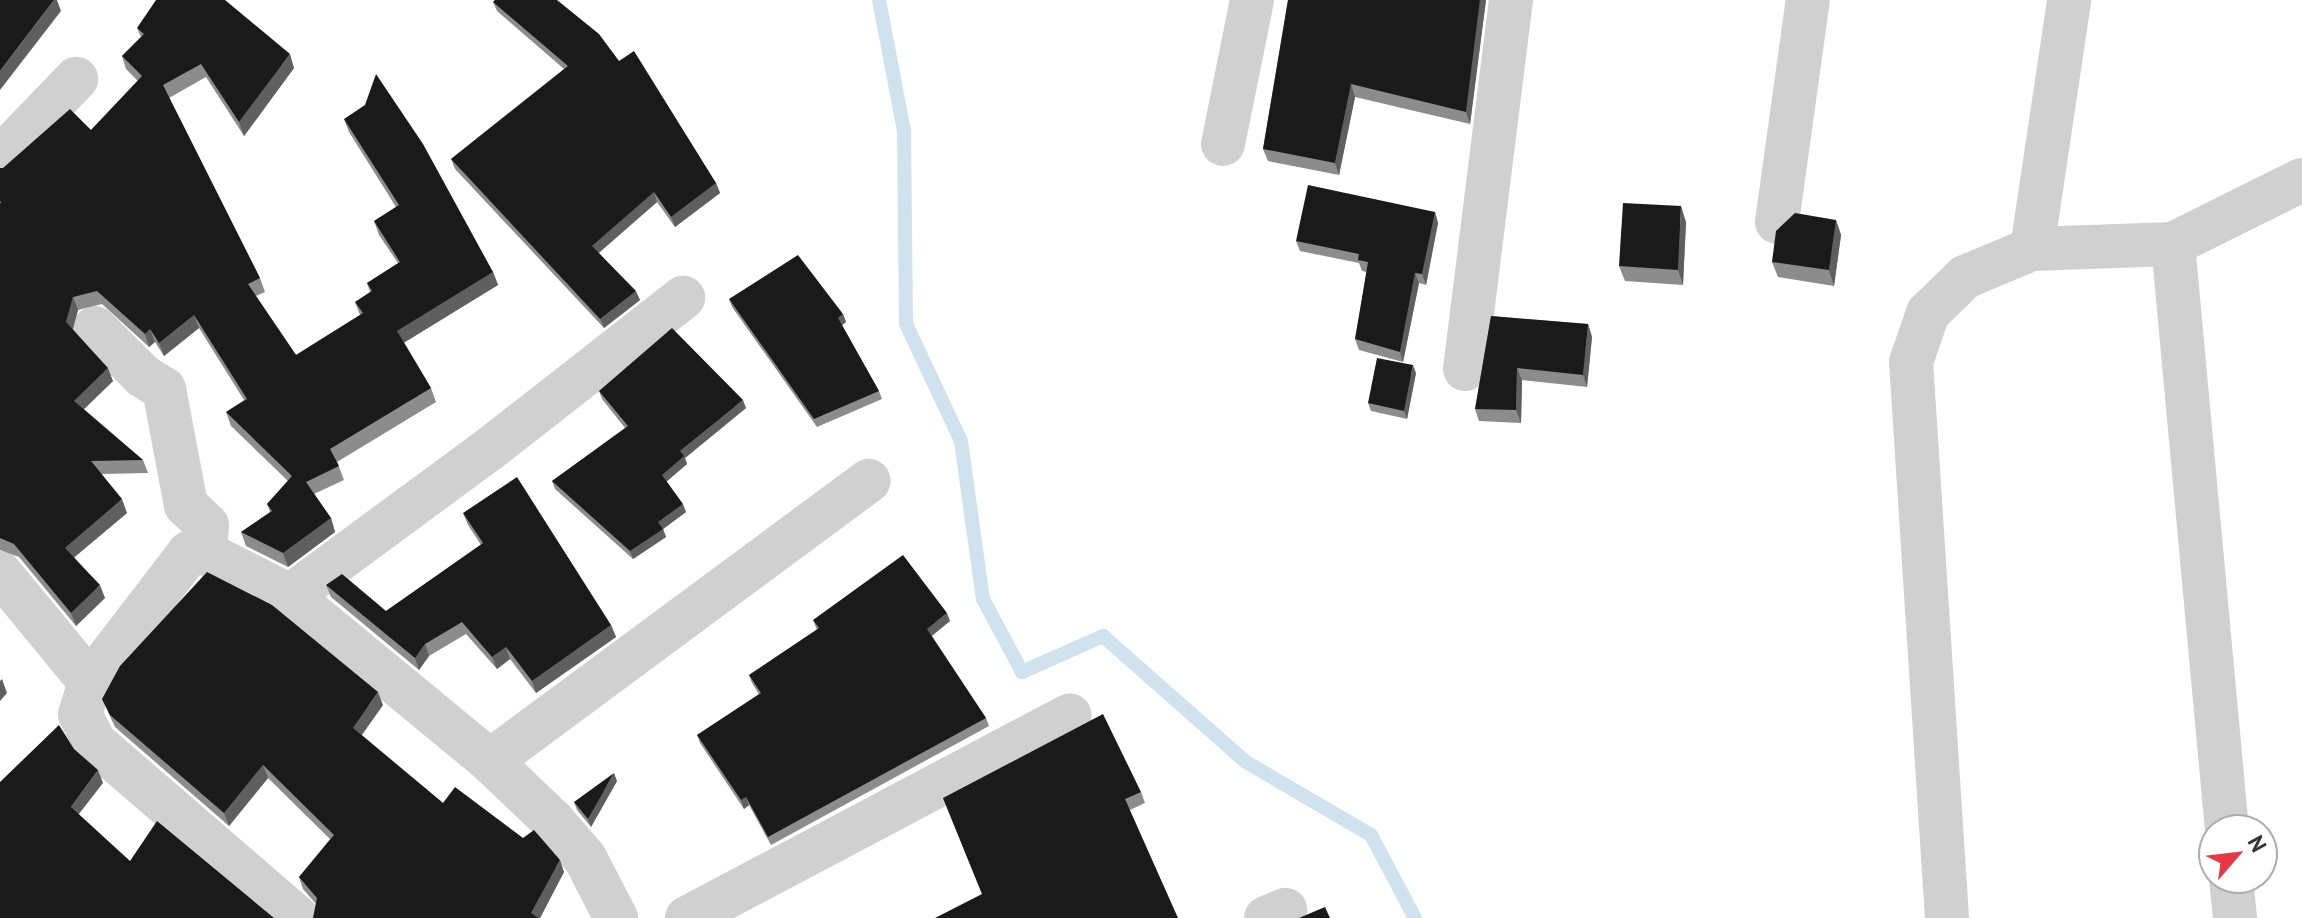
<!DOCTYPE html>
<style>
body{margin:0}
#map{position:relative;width:2302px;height:918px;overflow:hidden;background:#fff;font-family:"PT Sans",sans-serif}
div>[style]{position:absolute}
.stream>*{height:14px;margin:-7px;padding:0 7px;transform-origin:7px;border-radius:7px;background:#cfe2ee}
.minor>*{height:44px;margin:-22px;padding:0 22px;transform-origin:22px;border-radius:22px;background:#d0d0d0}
.wall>*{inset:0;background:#8c8c8c}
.shaded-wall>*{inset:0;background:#5f5f5f}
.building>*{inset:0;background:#1a1a1a}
span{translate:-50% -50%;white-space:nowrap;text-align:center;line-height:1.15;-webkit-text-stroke:8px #fff;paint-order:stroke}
.north{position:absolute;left:2198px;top:814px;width:80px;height:80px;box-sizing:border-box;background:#fff;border:2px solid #adadad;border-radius:50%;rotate:62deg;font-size:22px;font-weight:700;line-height:32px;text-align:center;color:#333}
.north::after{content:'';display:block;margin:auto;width:28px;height:36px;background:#e63946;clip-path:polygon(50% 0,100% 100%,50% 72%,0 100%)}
</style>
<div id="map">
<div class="stream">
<i style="left:879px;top:0;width:133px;rotate:79.2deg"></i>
<i style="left:904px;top:131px;width:193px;rotate:89.4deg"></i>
<i style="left:906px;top:324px;width:129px;rotate:64.8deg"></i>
<i style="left:961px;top:441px;width:160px;rotate:82.1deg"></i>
<i style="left:983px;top:599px;width:83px;rotate:61.9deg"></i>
<i style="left:1022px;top:672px;width:89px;rotate:-24deg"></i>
<i style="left:1103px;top:636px;width:191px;rotate:41.4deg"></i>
<i style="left:1246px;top:762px;width:145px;rotate:30.3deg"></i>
<i style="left:1371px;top:835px;width:94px;rotate:62.1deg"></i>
</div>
<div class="minor">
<i style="left:1223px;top:144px;width:147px;rotate:-78.6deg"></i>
<i style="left:0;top:158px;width:110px;rotate:-46.1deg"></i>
<i style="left:1777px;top:222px;width:224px;rotate:-82.1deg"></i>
<i style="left:2173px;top:244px;width:588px;rotate:84.74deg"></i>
<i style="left:2032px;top:249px;width:252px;rotate:-81.5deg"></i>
<i style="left:95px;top:328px;width:68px;rotate:45deg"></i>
<i style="left:143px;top:376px;width:25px;rotate:32deg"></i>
<i style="left:164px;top:389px;width:118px;rotate:79.3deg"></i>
<i style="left:186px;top:505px;width:29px;rotate:44deg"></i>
<i style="left:207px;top:525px;width:28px;rotate:94deg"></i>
<i style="left:1465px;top:369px;width:372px;rotate:-82.9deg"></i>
<i style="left:0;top:573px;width:141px;rotate:50.5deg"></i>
<i style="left:90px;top:682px;width:163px;rotate:-52.5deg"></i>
<i style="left:189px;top:553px;width:16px"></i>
<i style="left:205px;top:553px;width:95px;rotate:26.8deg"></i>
<i style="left:290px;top:596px;width:259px;rotate:39.5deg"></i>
<i style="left:490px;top:761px;width:86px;rotate:43.6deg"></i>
<i style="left:552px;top:820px;width:50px;rotate:49deg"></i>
<i style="left:585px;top:858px;width:68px;rotate:62.7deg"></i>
<i style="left:290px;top:596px;width:245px;rotate:-36.4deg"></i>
<i style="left:487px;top:451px;width:249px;rotate:-38deg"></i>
<i style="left:90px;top:682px;width:34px;rotate:107deg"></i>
<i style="left:80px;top:714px;width:33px;rotate:63deg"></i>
<i style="left:95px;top:743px;width:268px;rotate:40.8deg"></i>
<i style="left:490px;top:761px;width:471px;rotate:-36.5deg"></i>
<i style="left:2231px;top:878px;width:40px;rotate:84.3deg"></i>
<i style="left:687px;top:918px;width:433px;rotate:-27.9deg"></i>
<i style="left:1266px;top:918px;width:21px;rotate:-23deg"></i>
<i style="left:1947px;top:918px;width:557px;rotate:-93.7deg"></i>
<i style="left:1911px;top:362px;width:52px;rotate:-70.9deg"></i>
<i style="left:1928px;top:313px;width:52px;rotate:-44.2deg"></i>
<i style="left:1965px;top:277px;width:73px;rotate:-22.7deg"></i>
<i style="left:2032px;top:249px;width:141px;rotate:-2deg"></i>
<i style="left:2173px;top:244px;width:144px;rotate:-26.4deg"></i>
</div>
<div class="wall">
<i style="clip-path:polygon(1288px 0,1486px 0,1470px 124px,1355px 97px,1339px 175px,1268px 161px,1263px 149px)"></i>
<i style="clip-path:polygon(493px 2px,619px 61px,716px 183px,720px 193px,675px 227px,657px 202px,599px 253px,640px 300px,604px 328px,455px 169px,451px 159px,564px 69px,497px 11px)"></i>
<i style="clip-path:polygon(137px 28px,294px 68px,244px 136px,206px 77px,169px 98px,260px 278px,265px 292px,256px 296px,296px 355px,360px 315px,355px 302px,370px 292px,367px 283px,398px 263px,379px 235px,374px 221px,396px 207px,349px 132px,344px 119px,493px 272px,498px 285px,404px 342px,431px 388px,436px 402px,337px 462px,344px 480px,314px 494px,331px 518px,335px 532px,288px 567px,246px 546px,241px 532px,270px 512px,267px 504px,288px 481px,231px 426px,226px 412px,244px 400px,199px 328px,164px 356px,155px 342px,149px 347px,102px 304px,78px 310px,73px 329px,113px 381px,84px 409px,143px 460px,148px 473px,102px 474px,127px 513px,74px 557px,105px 598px,76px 626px,19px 557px,0 550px,0 168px,3px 168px,91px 130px,138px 81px,126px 69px,122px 56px,141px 37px)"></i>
<i style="clip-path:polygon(1435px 212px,1438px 223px,1426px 285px,1419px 283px,1403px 362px,1359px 350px,1355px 339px,1367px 272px,1362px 271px,1359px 263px,1300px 251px,1296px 241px)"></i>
<i style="clip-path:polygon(1836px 220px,1841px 235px,1834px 286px,1778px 277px,1772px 262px)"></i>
<i style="clip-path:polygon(1686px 222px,1683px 285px,1625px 281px,1619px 266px)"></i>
<i style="clip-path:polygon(729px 299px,843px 314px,846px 322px,842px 325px,879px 391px,882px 399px,817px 427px,732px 307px)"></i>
<i style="clip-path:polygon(1491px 316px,1588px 324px,1592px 337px,1587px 387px,1522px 380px,1521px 423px,1479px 421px,1475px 409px)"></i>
<i style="clip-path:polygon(1416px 373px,1407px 419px,1371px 411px,1368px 403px)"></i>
<i style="clip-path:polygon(599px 391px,746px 408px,685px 458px,687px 464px,666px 481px,686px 512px,663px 529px,666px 537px,633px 559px,555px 489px,552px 481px,625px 428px,602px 399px)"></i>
<i style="clip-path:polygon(463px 513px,611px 625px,616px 637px,536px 693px,510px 659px,497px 669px,466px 634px,429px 656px,419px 670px,331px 597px,326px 585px,386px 611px,481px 545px,468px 525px)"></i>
<i style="clip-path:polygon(813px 620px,950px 621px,932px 636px,986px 718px,989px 726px,771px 845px,749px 805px,744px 809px,700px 743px,697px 735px,759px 694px,752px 683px,749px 675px,817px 630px)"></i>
<i style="clip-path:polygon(102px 699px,383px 705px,362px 735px,443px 803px,564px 872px,540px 918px,313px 918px,316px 904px,303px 889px,299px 877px,330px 839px,268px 778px,229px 826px,115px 727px)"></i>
<i style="clip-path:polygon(617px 781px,591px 827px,577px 810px,574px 802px)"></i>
<i style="clip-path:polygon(1141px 792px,1145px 803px,1130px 810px,982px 894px,943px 798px)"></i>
</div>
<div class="shaded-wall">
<i style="clip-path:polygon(54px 0,57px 0,61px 11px,0 90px,0 71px)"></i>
<i style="clip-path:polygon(1480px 0,1486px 0,1470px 124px,1466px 112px)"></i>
<i style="clip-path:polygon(290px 54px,294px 68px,244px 136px,239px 122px)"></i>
<i style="clip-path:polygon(1351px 84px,1355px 97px,1339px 175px,1335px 163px)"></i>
<i style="clip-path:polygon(716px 183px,720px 193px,675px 227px,671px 217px)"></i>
<i style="clip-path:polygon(654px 192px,657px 202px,596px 255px,592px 246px)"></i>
<i style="clip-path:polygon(1681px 206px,1686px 222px,1683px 285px,1678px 270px)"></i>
<i style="clip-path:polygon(1435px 212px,1438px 223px,1426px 285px,1422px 274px)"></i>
<i style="clip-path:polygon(1836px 220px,1841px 235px,1834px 286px,1829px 270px)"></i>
<i style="clip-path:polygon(493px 272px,498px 285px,402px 344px,397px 331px)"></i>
<i style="clip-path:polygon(1415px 273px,1419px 283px,1403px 362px,1400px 352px)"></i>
<i style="clip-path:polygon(636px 291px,640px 300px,604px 328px,600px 319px)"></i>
<i style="clip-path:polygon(73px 297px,78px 310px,71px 335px,66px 322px)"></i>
<i style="clip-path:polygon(843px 314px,846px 322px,841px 326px,838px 318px)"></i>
<i style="clip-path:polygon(194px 315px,199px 328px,164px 356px,159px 343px)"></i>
<i style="clip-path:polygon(1588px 324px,1592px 337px,1587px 387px,1583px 375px)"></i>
<i style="clip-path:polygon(150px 329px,155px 342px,149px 347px,145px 334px)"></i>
<i style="clip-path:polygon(1413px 365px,1416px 373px,1407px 419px,1404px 411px)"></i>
<i style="clip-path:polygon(108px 368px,113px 381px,79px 414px,74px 401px)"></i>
<i style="clip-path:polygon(1517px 368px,1522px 380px,1521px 423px,1516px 410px)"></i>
<i style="clip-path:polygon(743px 400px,746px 408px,685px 458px,687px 464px,665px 483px,662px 475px,680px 451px)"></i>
<i style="clip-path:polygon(122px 499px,127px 513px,70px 561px,65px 548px)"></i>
<i style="clip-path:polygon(683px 504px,686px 512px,663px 529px,666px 537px,633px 559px,630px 551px,658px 522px)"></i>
<i style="clip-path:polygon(331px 518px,335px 532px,288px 567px,283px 553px)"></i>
<i style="clip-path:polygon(100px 585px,105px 598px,76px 626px,71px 613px)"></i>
<i style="clip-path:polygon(947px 613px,950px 621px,930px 637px,927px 629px)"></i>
<i style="clip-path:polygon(611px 625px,616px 637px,536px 693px,532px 681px)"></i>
<i style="clip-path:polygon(425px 644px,429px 656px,419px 670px,415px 658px)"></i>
<i style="clip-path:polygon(506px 647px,510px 659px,497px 669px,492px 657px)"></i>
<i style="clip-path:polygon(2px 679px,7px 693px,0 701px,0 681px)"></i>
<i style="clip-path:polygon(378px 692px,383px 705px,358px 740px,353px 728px)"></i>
<i style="clip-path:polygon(263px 765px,268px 778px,229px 826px,224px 813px)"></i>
<i style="clip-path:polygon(98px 770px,103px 783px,75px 819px,71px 807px)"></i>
<i style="clip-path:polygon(614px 773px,617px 781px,591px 827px,588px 819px)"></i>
<i style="clip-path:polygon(746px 797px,749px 805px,744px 809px,741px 800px)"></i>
<i style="clip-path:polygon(560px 860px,564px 872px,540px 918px,533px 918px,531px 913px)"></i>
</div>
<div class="building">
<i style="clip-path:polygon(0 0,54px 0,0 71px)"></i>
<i style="clip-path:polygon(156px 0,225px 0,290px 54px,239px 122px,201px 64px,163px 85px,260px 278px,248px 284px,296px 355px,363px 313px,355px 302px,372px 291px,367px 283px,400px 262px,374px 221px,399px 205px,344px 119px,365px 105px,376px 74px,423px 144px,493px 272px,397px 331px,431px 388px,330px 449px,339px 466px,306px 482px,331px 518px,283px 553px,241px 532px,272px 511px,267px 504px,292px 476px,226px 412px,247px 399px,194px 315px,159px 343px,150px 329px,145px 334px,97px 291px,73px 297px,66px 322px,108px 368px,74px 401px,143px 460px,91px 461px,122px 499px,65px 548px,100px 585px,71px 613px,14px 544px,0 538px,0 204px,1px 202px,0 201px,0 168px,3px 168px,70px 109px,91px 130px,142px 76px,122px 56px,144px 34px,137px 28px)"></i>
<i style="clip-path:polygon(495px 0,557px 0,599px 34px,619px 61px,634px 51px,716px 183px,671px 217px,654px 192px,592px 246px,636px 291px,600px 319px,451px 159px,568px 66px,493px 2px)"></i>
<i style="clip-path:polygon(1288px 0,1480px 0,1466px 112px,1351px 84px,1335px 163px,1263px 149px)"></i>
<i style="clip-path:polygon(1308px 185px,1435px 212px,1422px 274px,1415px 273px,1400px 352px,1355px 339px,1368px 262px,1358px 260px,1359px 254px,1296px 241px)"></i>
<i style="clip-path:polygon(1623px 203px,1681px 206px,1678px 270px,1619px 266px)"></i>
<i style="clip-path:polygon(1795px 213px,1836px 220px,1829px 270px,1772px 262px,1776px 231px)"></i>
<i style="clip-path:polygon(798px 255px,843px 314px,838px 318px,879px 391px,814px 419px,729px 299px)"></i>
<i style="clip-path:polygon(1491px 316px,1588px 324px,1583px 375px,1517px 368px,1516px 410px,1475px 409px)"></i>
<i style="clip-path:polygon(672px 328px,743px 400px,680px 451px,684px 456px,662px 475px,683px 504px,658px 522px,663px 529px,630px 551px,552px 481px,628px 426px,599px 391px)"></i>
<i style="clip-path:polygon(1377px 358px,1413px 365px,1404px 411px,1368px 403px)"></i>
<i style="clip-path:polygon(517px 477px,611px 625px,532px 681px,506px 647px,492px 657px,462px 622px,425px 644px,415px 658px,326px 585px,342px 574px,386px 611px,483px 543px,463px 513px)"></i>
<i style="clip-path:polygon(903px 555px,947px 613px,927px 629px,986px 718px,768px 837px,746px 797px,741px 800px,697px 735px,761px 693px,749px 675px,819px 628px,813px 620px)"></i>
<i style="clip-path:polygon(207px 572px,272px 605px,378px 692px,353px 728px,443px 803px,455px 787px,523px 838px,534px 830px,560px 860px,531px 913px,538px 918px,313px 918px,317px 898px,299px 877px,334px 835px,263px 765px,224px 813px,110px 715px,102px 699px,120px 666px)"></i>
<i style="clip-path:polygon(1103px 714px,1141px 792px,1125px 799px,1178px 918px,935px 918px,982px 894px,943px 798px)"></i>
<i style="clip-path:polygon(59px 725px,74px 749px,98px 770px,71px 807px,130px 861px,157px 821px,274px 918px,0 918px,0 782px)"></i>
<i style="clip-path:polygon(614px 773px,588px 819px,574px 802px)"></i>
<i style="clip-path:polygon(1325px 907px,1330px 918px,1299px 918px)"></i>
</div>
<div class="north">N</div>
</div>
